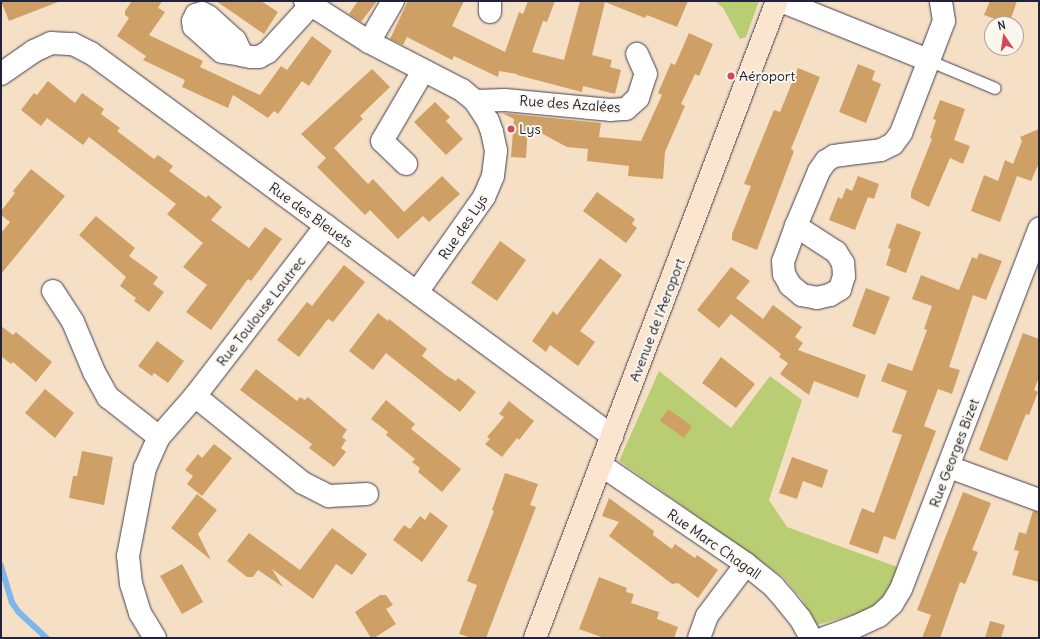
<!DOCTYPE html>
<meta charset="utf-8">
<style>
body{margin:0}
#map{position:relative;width:1040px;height:639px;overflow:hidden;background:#f5dfc5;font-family:Delius,sans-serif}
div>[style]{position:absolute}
.green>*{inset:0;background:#b9ce72}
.stream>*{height:5.5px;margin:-2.75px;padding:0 2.75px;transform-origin:2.75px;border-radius:2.75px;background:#7bb6ed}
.building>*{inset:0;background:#cfa065}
.roads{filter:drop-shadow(0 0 1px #423e50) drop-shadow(0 0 1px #423e50)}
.lane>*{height:11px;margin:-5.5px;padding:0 5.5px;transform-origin:5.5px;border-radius:5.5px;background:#fff}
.street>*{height:22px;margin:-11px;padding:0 11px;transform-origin:11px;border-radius:11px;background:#fff}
.secondary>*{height:22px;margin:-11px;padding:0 11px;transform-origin:11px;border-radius:11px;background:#fbe5cf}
.dots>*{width:11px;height:11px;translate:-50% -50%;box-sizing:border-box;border:2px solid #fbf7ec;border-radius:50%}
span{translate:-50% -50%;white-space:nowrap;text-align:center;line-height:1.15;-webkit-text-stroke:4px #fbf7ec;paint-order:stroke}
.poi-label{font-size:14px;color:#22223b}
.left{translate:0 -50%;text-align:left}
.street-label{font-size:14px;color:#22223b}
.frame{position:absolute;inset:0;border:2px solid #22223b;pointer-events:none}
.north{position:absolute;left:984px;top:16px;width:40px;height:40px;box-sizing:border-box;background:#fbf7ec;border:1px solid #a4a2a5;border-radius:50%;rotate:347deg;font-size:11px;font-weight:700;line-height:16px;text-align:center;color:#22223b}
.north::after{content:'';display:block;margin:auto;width:14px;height:18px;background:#d1495b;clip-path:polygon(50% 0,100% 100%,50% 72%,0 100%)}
</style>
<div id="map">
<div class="green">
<i style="clip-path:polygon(715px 1px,759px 1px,746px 37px,740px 39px,723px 8px)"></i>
<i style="clip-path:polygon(659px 371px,731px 428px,770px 376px,802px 400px,769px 500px,787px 527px,900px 568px,885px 602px,874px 609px,817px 625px,801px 598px,783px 577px,619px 461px)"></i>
</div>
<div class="stream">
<i style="left:1px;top:565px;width:39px;rotate:73deg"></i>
<i style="left:12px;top:602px;width:12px;rotate:55deg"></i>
<i style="left:19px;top:612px;width:38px;rotate:43deg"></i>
</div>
<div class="building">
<i style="clip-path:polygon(1px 1px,58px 1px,58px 2px,9px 21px)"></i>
<i style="clip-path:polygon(132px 1px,162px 1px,158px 8px,165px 12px,149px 35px,203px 61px,200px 67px,260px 95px,281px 66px,287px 70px,312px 36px,332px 51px,309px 86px,302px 81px,278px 114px,274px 111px,268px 118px,233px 95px,228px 108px,182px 87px,185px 80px,143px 60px,146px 56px,117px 36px,129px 18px,125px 15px,125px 11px)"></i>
<i style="clip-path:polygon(216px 1px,261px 1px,278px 12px,264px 34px)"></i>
<i style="clip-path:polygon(358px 1px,377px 1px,361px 22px,349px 14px)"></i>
<i style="clip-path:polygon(408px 1px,464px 1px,452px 26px,505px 52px,519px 12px,523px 14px,528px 1px,555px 1px,547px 22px,543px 21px,532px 52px,564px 60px,580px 1px,688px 1px,677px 27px,647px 15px,645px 18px,605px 2px,592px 55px,612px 60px,610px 67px,621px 70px,615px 94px,583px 86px,582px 92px,517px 75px,517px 74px,499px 71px,498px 77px,454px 56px,452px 60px,407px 37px,403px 45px,390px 39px)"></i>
<i style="clip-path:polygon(990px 1px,1017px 1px,1009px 24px,984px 15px)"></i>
<i style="clip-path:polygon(689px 33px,713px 44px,699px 76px,695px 74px,681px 104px,685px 106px,665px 152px,663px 179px,628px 176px,629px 166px,587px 161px,588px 149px,567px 147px,528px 126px,526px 158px,511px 157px,514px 119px,502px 113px,601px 123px,599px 137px,641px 141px,662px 95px,658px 93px,671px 63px,675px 65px)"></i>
<i style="clip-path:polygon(858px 64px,875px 71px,872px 80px,881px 84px,866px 123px,839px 112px)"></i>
<i style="clip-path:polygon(798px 68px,820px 77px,791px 149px,794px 151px,757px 250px,732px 240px,732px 234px,751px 186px,744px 184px,756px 154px,774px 110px,780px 112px)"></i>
<i style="clip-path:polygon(372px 69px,390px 87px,360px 116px,363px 119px,334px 148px,368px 184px,373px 179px,404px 212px,442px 176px,460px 194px,429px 222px,423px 216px,398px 239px,370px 210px,365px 215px,317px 167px,326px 158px,301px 134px)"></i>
<i style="clip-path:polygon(48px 81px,75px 103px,82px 93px,104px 109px,101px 114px,120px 128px,117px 131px,154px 159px,158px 155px,173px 166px,169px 171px,206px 198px,208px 195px,222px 207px,211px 220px,249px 248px,265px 227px,282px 239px,251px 281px,248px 279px,211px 330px,186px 312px,207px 285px,183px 267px,203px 243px,167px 214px,176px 204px,89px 137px,83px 145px,47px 118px,41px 126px,21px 110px,34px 93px,37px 95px)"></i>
<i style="clip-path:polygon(940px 100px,965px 109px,954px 140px,970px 146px,963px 164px,950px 158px,929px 207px,911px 198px,911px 192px,932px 139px,930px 138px,936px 120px,933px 119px)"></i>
<i style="clip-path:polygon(435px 102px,450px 117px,446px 121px,463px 139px,446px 155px,414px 122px)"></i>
<i style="clip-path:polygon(1039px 129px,1039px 163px,1034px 174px,1031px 181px,1017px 176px,1000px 222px,971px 211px,984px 175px,998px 181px,1005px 160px,1013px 164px,1022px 141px,1020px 137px)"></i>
<i style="clip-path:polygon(31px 169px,65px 196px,1px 274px,1px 233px,10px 222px,1px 215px,1px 211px,15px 193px,13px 191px)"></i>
<i style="clip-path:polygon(858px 176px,879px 184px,874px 199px,868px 197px,855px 230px,829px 220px,838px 197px,842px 199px,846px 188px,852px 191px)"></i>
<i style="clip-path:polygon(597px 192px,635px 219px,632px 224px,637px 228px,626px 243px,583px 211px)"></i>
<i style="clip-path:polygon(96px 216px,135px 248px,129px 256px,158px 277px,153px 284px,164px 292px,149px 312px,134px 301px,136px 298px,120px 286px,126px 277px,79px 235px)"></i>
<i style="clip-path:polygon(897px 223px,921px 232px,906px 273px,886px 265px,891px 249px,888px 248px)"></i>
<i style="clip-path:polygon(500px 241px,526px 260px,497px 301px,471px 283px)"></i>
<i style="clip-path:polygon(979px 253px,1002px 261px,986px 300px,973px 295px,949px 367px,960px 370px,952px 394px,938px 389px,924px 426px,936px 431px,895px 540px,884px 536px,878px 554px,849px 544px,862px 508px,874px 513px,902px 435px,892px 432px,907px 391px,881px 381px,888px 363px,912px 371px,927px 330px,924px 329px,932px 306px,912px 299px,921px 275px,959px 290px,972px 257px,977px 259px)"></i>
<i style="clip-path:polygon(600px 258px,622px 275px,580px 331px,595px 342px,578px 366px,550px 345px,546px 352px,532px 341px,553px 311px,557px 315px)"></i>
<i style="clip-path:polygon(344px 265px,365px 282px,333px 322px,328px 319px,299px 357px,277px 340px,307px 302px,312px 306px)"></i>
<i style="clip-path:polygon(731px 267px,750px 281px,736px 298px,763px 319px,773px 305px,802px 327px,795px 337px,803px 343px,798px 350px,866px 375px,858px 398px,814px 381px,809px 395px,780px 374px,788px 363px,779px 357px,781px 354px,731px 314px,719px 328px,697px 310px)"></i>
<i style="clip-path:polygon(866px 288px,890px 297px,875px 335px,852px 326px)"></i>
<i style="clip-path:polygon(378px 313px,388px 321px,389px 319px,427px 349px,422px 356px,447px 376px,456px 381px,458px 378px,476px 392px,460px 412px,386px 353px,373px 370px,349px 351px)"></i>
<i style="clip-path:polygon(1px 326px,13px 335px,16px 332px,52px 362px,36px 382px,13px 362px,11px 364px,1px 356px)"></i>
<i style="clip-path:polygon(1023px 333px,1039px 339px,1039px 377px,1034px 390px,1038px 392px,1029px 415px,1026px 414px,1007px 461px,979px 450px)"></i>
<i style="clip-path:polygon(157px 341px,184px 361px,168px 383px,154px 373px,152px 376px,138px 366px)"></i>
<i style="clip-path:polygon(721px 357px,755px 384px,736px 408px,702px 383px)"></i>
<i style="clip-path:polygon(256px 369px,297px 401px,300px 397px,305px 400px,308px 397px,347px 430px,342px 437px,346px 440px,341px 448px,346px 452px,334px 467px,309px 448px,312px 444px,240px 390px)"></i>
<i style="clip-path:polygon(45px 389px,74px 413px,55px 438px,25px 413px)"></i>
<i style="clip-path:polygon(386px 400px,415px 424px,411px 429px,461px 469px,442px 492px,418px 472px,420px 468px,412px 462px,415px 459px,386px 435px,388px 432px,371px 419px)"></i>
<i style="clip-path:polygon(509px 401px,534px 421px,519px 440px,517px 438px,502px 457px,485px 444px,490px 439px,487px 437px,504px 417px,499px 414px)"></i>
<i style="clip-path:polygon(668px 409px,692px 426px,684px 438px,660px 421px)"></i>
<i style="clip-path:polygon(214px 444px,232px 458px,202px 496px,187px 484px,193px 476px,185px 470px,198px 454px,202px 458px)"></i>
<i style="clip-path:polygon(82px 451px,113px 457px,104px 505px,69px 498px,73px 476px,77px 476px)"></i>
<i style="clip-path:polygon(792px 457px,828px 470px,822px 488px,803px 481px,797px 499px,779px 493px)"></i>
<i style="clip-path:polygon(505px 473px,538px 484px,530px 505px,536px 507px,486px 638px,472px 638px,459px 634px,477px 585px,467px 581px,494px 511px,492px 510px)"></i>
<i style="clip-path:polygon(963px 492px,991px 503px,972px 550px,978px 552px,965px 584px,960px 582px,940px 638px,922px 638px,931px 615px,917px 610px)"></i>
<i style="clip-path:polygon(197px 494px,217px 510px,198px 534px,211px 560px,171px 528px)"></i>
<i style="clip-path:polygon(609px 498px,654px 531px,653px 535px,672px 549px,675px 544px,695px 558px,697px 555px,718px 570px,698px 598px,678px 583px,672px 584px,609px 536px,619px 522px,602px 516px)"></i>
<i style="clip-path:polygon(1033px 511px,1039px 512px,1039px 582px,1012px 575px,1019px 551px,1014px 550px,1019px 532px,1026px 534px)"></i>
<i style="clip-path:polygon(430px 512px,448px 526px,422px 562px,393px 540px,404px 525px,410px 529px,420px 516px,425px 520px)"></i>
<i style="clip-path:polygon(332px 528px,367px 554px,352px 575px,336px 564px,313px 599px,272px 569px,283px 587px,258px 570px,253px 577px,247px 577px,227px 561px,249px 533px,300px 570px)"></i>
<i style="clip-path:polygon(182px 564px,203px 602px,182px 614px,160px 576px)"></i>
<i style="clip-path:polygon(599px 577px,627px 588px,626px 592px,634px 594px,631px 603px,659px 612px,657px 619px,678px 627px,674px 638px,604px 638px,579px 629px)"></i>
<i style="clip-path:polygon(380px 595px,386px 595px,393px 605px,386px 609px,396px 624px,374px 638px,371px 638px,355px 612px)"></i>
<i style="clip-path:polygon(990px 621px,1005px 625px,1001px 638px,985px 638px)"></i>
</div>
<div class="roads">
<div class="lane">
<i style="left:930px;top:61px;width:70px;rotate:22.6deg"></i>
</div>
<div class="street">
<i style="left:305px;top:1px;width:76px;rotate:32.6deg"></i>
<i style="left:369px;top:42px;width:105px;rotate:27.3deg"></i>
<i style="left:462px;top:90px;width:17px;rotate:40deg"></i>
<i style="left:475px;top:101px;width:24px;rotate:57deg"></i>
<i style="left:488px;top:121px;width:12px;rotate:70deg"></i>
<i style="left:492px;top:132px;width:19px;rotate:78deg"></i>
<i style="left:496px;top:151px;width:25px;rotate:97deg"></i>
<i style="left:493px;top:176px;width:23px;rotate:113deg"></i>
<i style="left:484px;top:197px;width:116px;rotate:125.2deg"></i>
<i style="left:781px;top:1px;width:161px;rotate:21.9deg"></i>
<i style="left:490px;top:12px;width:11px;rotate:-90deg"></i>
<i style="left:369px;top:42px;width:48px;rotate:-59.7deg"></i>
<i style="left:242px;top:55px;width:20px;rotate:-171deg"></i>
<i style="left:222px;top:52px;width:38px;rotate:-138deg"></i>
<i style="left:194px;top:27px;width:6px;rotate:-99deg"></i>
<i style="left:193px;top:21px;width:7px;rotate:-63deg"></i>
<i style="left:196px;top:15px;width:6px;rotate:-18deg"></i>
<i style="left:202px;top:13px;width:7px;rotate:27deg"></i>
<i style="left:208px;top:16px;width:36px;rotate:42deg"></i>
<i style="left:235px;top:40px;width:17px;rotate:65deg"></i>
<i style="left:242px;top:55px;width:9px;rotate:13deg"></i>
<i style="left:251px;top:57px;width:8px"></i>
<i style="left:259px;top:57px;width:10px;rotate:-29deg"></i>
<i style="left:268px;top:52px;width:62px;rotate:-47.6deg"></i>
<i style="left:1px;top:74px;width:40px;rotate:-34.9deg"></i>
<i style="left:34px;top:51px;width:19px;rotate:-25deg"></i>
<i style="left:51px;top:43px;width:22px;rotate:3deg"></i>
<i style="left:73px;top:44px;width:20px;rotate:27deg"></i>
<i style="left:91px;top:53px;width:647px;rotate:36.32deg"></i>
<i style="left:475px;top:101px;width:30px;rotate:-2deg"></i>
<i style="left:505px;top:100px;width:105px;rotate:5.4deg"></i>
<i style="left:610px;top:110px;width:16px;rotate:-4deg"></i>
<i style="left:626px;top:109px;width:16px;rotate:-43deg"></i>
<i style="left:638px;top:98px;width:25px;rotate:-72deg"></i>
<i style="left:646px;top:74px;width:22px;rotate:-114deg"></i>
<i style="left:406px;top:164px;width:33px;rotate:-136deg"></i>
<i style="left:382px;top:141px;width:81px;rotate:-59.6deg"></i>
<i style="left:796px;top:226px;width:37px;rotate:110deg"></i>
<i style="left:783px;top:261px;width:13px;rotate:86deg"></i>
<i style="left:784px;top:274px;width:13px;rotate:61deg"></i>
<i style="left:790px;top:285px;width:16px;rotate:40deg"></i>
<i style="left:802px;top:295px;width:15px;rotate:11deg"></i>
<i style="left:817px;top:298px;width:13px;rotate:-13deg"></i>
<i style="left:830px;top:295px;width:12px;rotate:-31deg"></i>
<i style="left:840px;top:289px;width:14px;rotate:-73deg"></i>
<i style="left:844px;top:276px;width:13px;rotate:-94deg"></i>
<i style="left:843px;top:263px;width:13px;rotate:-122deg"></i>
<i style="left:836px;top:252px;width:48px;rotate:-147deg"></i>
<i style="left:796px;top:226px;width:60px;rotate:-67.3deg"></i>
<i style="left:819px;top:171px;width:12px;rotate:-55deg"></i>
<i style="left:826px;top:161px;width:9px;rotate:-32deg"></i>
<i style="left:834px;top:156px;width:7px;rotate:-8deg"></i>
<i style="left:841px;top:155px;width:40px;rotate:-7.1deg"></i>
<i style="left:881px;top:150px;width:13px;rotate:-27deg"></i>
<i style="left:893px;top:144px;width:14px;rotate:-54deg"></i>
<i style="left:901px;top:133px;width:120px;rotate:-69deg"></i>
<i style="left:944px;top:21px;width:20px;rotate:-99deg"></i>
<i style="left:53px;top:291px;width:37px;rotate:57deg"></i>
<i style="left:73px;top:322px;width:54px;rotate:67.2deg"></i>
<i style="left:94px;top:372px;width:29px;rotate:61deg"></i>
<i style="left:108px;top:397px;width:65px;rotate:38.1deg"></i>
<i style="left:195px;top:396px;width:139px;rotate:38.9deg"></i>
<i style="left:303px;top:483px;width:29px;rotate:27deg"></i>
<i style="left:329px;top:496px;width:38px;rotate:-3deg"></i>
<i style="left:601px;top:465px;width:176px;rotate:34.3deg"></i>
<i style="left:746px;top:564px;width:36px;rotate:39deg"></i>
<i style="left:774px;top:587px;width:18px;rotate:49deg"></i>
<i style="left:786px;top:601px;width:22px;rotate:51deg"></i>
<i style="left:800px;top:618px;width:23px;rotate:61deg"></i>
<i style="left:949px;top:467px;width:96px;rotate:20.1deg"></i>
<i style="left:155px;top:638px;width:29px;rotate:-121deg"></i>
<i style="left:140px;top:613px;width:30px;rotate:-107deg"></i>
<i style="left:131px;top:584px;width:28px;rotate:-96deg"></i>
<i style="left:128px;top:556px;width:90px;rotate:-79.1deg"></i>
<i style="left:145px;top:468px;width:34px;rotate:-66deg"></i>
<i style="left:159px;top:437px;width:55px;rotate:-48.7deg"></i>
<i style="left:195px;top:396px;width:215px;rotate:-52.4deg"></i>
<i style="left:699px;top:638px;width:23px;rotate:-70deg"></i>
<i style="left:707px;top:616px;width:65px;rotate:-53.1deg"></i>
<i style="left:824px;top:638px;width:33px;rotate:-20deg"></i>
<i style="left:855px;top:627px;width:26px;rotate:-25deg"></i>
<i style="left:879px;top:616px;width:18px;rotate:-43deg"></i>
<i style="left:892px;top:604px;width:17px;rotate:-59deg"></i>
<i style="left:901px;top:589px;width:386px;rotate:-69deg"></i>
</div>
<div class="secondary">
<i style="left:535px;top:638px;width:681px;rotate:-69.2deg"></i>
</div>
</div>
<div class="dots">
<i style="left:731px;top:76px;background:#d1495b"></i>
<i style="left:511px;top:129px;background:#d1495b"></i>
</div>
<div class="poi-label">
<span class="left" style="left:739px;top:76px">Aéroport</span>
<span class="left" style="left:519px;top:129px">Lys</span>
</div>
<div class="street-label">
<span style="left:570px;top:104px;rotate:4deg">Rue des Azalées</span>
<span style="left:311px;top:215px;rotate:36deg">Rue des Bleuets</span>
<span style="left:463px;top:227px;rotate:-56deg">Rue des Lys</span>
<span style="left:261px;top:311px;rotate:-52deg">Rue Toulouse Lautrec</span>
<span style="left:657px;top:320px;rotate:-69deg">Avenue de l'Aeroport</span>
<span style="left:954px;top:453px;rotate:-69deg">Rue Georges Bizet</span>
<span style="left:714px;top:544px;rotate:35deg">Rue Marc Chagall</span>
</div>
<div class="frame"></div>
<div class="north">N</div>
</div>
